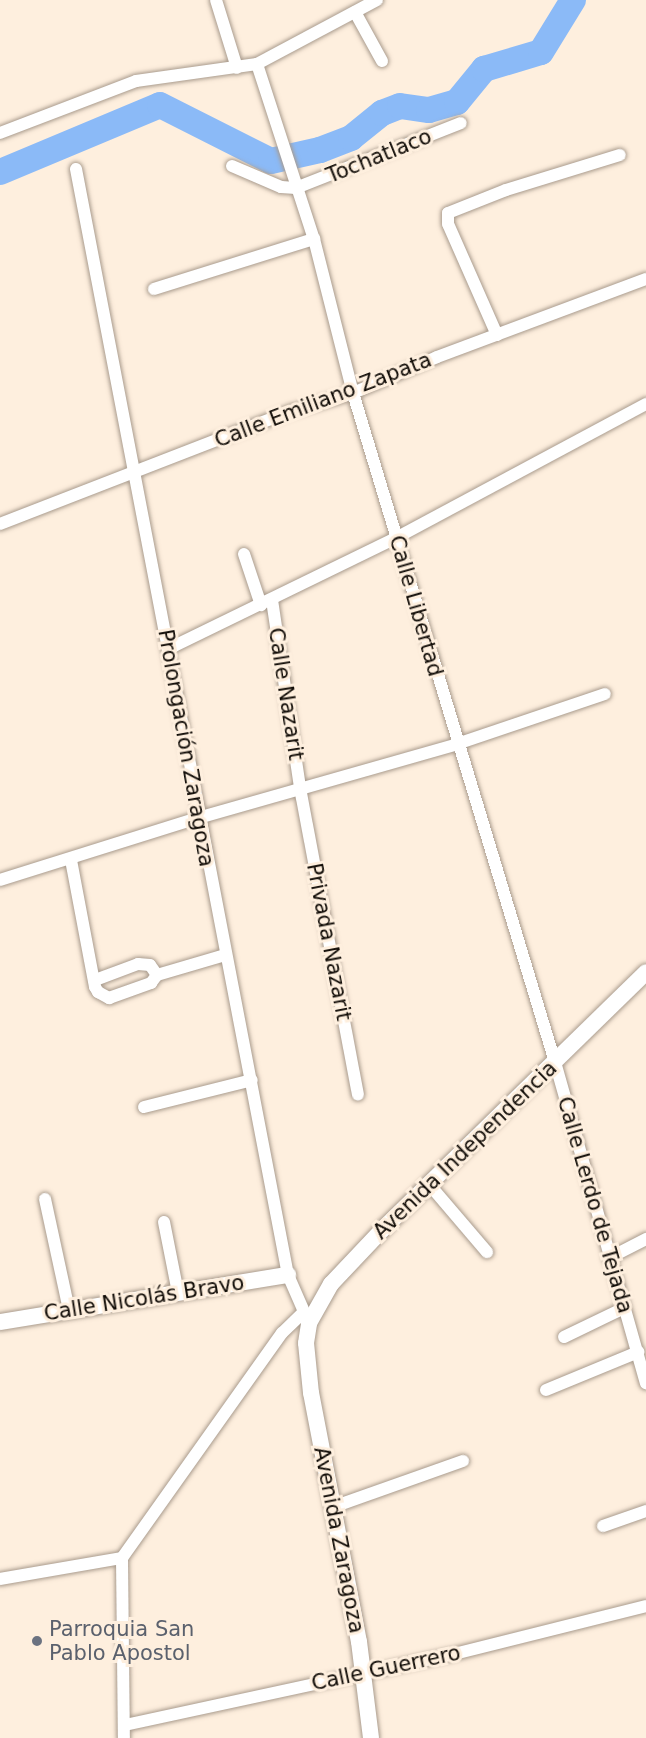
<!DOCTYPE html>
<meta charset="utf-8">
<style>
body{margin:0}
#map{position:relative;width:646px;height:1738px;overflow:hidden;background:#feefde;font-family:"DejaVu Sans",sans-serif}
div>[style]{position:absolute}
.river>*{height:26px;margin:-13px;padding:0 13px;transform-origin:13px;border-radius:13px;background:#8bbaf7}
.roads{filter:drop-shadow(0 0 2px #a99b8d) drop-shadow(0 0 2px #a99b8d)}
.minor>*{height:12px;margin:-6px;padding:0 6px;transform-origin:6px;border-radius:6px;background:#fff}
.secondary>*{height:16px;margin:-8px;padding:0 8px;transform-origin:8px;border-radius:8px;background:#fff}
.dots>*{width:16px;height:16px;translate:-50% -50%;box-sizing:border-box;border:3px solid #feefde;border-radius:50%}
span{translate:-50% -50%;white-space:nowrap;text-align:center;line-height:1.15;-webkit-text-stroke:6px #feefde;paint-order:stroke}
.street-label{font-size:21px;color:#100b06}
.worship-label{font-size:21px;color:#5b616d}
.left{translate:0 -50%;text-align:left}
</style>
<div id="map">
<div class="river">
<i style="left:0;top:172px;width:173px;rotate:-22.7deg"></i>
<i style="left:160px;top:105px;width:124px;rotate:26.8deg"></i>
<i style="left:271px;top:161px;width:50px;rotate:-12.7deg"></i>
<i style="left:320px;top:150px;width:33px;rotate:-21deg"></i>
<i style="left:351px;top:138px;width:40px;rotate:-39deg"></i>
<i style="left:382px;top:113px;width:19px;rotate:-21deg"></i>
<i style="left:400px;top:106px;width:29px;rotate:8deg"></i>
<i style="left:429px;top:110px;width:29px;rotate:-16deg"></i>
<i style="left:457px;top:102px;width:43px;rotate:-50.7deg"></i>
<i style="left:484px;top:69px;width:59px;rotate:-16.6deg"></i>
<i style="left:541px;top:52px;width:61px;rotate:-58.4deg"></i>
</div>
<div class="roads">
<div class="minor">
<i style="left:216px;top:0;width:71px;rotate:72.8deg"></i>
<i style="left:355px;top:12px;width:56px;rotate:61.1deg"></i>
<i style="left:257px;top:64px;width:184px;rotate:72deg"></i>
<i style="left:314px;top:239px;width:159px;rotate:75.8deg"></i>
<i style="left:353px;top:393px;width:699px;rotate:73.2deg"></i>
<i style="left:555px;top:1062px;width:334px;rotate:74.2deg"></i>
<i style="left:0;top:133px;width:146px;rotate:-20.9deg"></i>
<i style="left:136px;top:81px;width:122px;rotate:-8deg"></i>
<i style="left:257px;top:64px;width:136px;rotate:-28.1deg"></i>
<i style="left:232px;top:166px;width:53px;rotate:23.2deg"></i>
<i style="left:281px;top:187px;width:15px;rotate:4deg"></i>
<i style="left:296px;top:188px;width:177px;rotate:-21.5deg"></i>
<i style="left:76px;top:169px;width:1126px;rotate:79.15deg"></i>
<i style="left:288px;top:1275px;width:52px;rotate:66.4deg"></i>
<i style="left:154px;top:289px;width:168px;rotate:-17.4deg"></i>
<i style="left:497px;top:335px;width:121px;rotate:-113.8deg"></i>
<i style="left:448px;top:224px;width:11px;rotate:-90deg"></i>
<i style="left:448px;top:213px;width:62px;rotate:-21.6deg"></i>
<i style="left:506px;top:190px;width:119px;rotate:-17.1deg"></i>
<i style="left:0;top:524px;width:313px;rotate:-21.2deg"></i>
<i style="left:292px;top:411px;width:64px;rotate:-16.4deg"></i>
<i style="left:353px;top:393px;width:91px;rotate:-23.2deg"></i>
<i style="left:437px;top:357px;width:223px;rotate:-20.5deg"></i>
<i style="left:244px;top:554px;width:54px;rotate:71.6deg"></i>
<i style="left:272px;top:600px;width:190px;rotate:81.5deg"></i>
<i style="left:300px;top:788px;width:312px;rotate:79.3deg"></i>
<i style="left:168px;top:649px;width:254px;rotate:-26deg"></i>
<i style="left:396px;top:538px;width:284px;rotate:-28.2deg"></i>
<i style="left:71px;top:860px;width:129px;rotate:79.3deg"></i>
<i style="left:95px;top:987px;width:6px;rotate:59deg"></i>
<i style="left:98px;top:992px;width:13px;rotate:29deg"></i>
<i style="left:109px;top:998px;width:45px;rotate:-19.7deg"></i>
<i style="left:151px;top:983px;width:10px;rotate:-53deg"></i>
<i style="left:157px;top:975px;width:12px;rotate:-125deg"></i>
<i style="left:150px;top:965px;width:12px;rotate:-175deg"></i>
<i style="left:138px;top:964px;width:46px;rotate:159.6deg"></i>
<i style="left:0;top:880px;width:207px;rotate:-17.4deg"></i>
<i style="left:198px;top:818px;width:269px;rotate:-15.9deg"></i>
<i style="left:457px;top:744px;width:156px;rotate:-18.7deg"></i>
<i style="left:157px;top:975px;width:71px;rotate:-16.4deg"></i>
<i style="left:144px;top:1107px;width:111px;rotate:-14deg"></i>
<i style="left:428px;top:1183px;width:91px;rotate:49.5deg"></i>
<i style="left:45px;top:1199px;width:114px;rotate:77.8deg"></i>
<i style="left:164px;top:1222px;width:72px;rotate:78.8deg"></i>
<i style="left:609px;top:1258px;width:42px;rotate:-27.2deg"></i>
<i style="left:564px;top:1337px;width:67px;rotate:-25.8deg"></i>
<i style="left:546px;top:1390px;width:100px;rotate:-22.4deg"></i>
<i style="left:333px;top:1507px;width:138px;rotate:-19.5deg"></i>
<i style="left:603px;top:1526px;width:46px;rotate:-19.2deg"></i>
<i style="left:122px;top:1558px;width:276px;rotate:-54.6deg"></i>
<i style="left:282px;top:1333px;width:29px;rotate:-44deg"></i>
<i style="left:122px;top:1558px;width:180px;rotate:89.4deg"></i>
<i style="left:0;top:1579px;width:124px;rotate:-9.8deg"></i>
<i style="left:125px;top:1725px;width:332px;rotate:-12.2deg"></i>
<i style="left:450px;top:1655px;width:202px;rotate:-14deg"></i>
</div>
<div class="secondary">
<i style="left:0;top:1322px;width:292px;rotate:-9.3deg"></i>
<i style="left:371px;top:1738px;width:97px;rotate:-97.1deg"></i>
<i style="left:359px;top:1642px;width:254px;rotate:-100.9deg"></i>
<i style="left:311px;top:1393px;width:50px;rotate:-95.7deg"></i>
<i style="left:306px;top:1343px;width:20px;rotate:-81deg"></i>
<i style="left:309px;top:1323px;width:45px;rotate:-60.6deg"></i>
<i style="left:331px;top:1284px;width:77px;rotate:-46.6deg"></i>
<i style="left:384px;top:1228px;width:366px;rotate:-44.3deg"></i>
</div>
</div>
<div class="dots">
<i style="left:37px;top:1641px;background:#6b7280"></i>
</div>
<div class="street-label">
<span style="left:379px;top:156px;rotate:-22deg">Tochatlaco</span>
<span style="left:323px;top:400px;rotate:-21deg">Calle Emiliano Zapata</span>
<span style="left:416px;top:606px;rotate:74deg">Calle Libertad</span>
<span style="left:286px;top:694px;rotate:81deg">Calle Nazarit</span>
<span style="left:186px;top:748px;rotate:80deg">Prolongación Zaragoza</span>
<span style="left:329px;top:942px;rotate:79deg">Privada Nazarit</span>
<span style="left:465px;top:1150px;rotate:-44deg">Avenida Independencia</span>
<span style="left:595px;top:1205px;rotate:74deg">Calle Lerdo de Tejada</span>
<span style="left:144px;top:1298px;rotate:-9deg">Calle Nicolás Bravo</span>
<span style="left:339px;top:1540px;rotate:79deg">Avenida Zaragoza</span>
<span style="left:386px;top:1668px;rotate:-12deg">Calle Guerrero</span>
</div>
<div class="worship-label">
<span class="left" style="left:49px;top:1641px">Parroquia San<br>Pablo Apostol</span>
</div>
</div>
